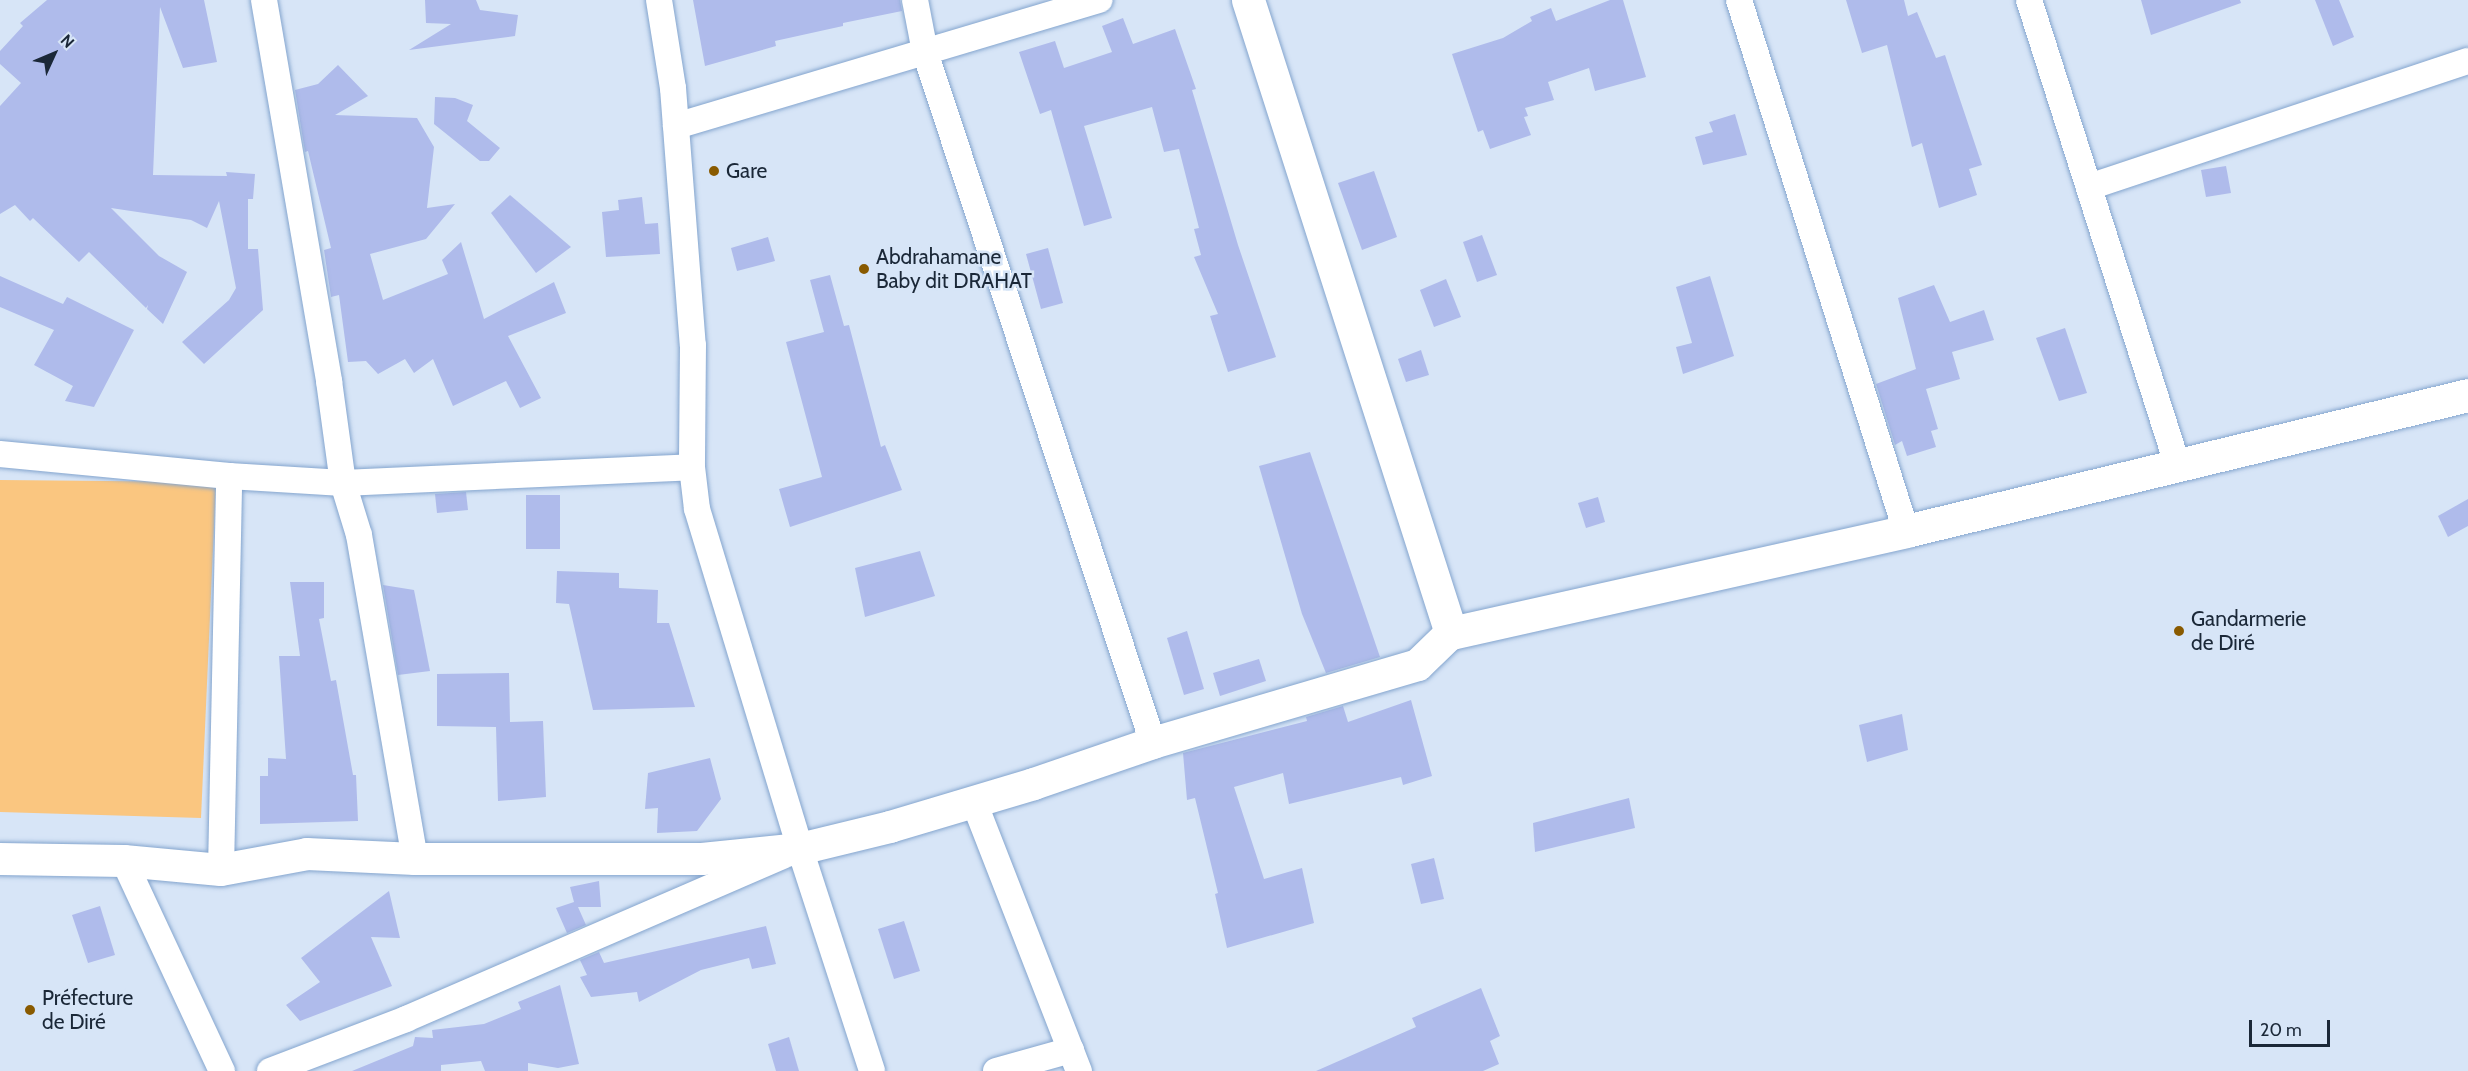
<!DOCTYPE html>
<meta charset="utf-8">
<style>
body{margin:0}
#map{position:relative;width:2468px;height:1071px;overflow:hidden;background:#d7e5f7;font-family:Cabin,sans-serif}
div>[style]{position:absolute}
.green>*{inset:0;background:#fac680}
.building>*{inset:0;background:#afbbeb}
.roads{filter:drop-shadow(0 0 2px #84a5ce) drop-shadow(0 0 2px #84a5ce)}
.minor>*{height:26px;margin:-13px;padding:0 13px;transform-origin:13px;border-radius:13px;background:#fff}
.tertiary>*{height:32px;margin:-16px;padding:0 16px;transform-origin:16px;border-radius:16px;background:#fff}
.secondary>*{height:33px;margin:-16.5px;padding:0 16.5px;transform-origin:16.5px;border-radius:16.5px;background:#fff}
.dots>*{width:16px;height:16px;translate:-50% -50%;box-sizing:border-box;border:3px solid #d7e5f7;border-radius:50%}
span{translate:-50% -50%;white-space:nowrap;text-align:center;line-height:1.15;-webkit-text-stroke:5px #d7e5f7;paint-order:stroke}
.poi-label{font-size:21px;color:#1b2838}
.left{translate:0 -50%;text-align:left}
.north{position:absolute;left:24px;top:24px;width:60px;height:60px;-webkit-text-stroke:4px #d7e5f7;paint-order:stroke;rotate:46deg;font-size:16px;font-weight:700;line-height:24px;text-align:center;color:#1b2838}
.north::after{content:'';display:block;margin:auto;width:21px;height:27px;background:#1b2838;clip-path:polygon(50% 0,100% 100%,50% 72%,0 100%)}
.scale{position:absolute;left:2249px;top:1020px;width:81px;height:27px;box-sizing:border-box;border:3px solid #1b2838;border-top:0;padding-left:8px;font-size:18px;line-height:21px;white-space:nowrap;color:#1b2838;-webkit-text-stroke:4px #d7e5f7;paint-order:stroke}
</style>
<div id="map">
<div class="green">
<i style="clip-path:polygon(0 480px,216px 482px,201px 818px,0 812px)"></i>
</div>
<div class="building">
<i style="clip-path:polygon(47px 0,204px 0,217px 62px,183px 68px,160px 7px,153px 175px,227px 176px,226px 172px,255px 174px,253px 199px,248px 199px,248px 249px,258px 249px,263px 310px,204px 364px,182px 342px,229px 300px,236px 288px,219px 201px,207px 228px,191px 220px,111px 208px,159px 256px,187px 272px,163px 324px,147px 309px,148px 305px,146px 308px,89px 252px,79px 262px,33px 218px,30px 221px,15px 205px,0 214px,0 106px,21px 83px,0 64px,0 51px,23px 26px,20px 23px)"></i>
<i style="clip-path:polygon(425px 0,476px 0,480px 10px,518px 15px,515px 36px,409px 50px,451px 24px,426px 23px)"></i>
<i style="clip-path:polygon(693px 0,900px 0,902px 11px,843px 23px,843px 26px,775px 41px,776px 46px,705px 66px)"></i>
<i style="clip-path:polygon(1610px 0,1623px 0,1646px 77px,1595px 91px,1589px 68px,1548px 82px,1554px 100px,1525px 108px,1528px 116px,1524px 117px,1531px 135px,1490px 149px,1483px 130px,1478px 132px,1452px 54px,1503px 38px,1532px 21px,1530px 17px,1551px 8px,1556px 21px)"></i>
<i style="clip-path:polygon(1846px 0,1904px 0,1908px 16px,1917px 12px,1936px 58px,1945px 55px,1982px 165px,1969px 169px,1977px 195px,1939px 208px,1922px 143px,1912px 147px,1887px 45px,1862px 53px)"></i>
<i style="clip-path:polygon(2141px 0,2240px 0,2241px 3px,2151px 35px)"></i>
<i style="clip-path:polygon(2315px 0,2339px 0,2354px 37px,2333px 46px)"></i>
<i style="clip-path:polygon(1123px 18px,1133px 44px,1175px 29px,1196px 89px,1192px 90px,1238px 245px,1276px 357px,1228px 372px,1210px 316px,1218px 314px,1194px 257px,1201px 255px,1194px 229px,1199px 228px,1179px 149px,1164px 152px,1152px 107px,1084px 126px,1112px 218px,1084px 226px,1051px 110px,1040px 114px,1019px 52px,1055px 41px,1064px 68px,1112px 52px,1102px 26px)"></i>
<i style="clip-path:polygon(338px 65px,368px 96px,335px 115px,417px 118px,434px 147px,427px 208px,455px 204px,426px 239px,370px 254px,383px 300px,448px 274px,442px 260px,461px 242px,484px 319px,554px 282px,566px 313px,508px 336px,541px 398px,520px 408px,506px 381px,453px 406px,433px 359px,414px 373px,405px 359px,378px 374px,366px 361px,348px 362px,339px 295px,331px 297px,324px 250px,331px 248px,308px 151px,305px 152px,295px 90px,318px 84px)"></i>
<i style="clip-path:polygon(435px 97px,455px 98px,473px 105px,467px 121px,500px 148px,489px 161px,480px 161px,434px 124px)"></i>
<i style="clip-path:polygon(1735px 114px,1747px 155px,1703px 165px,1695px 137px,1713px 132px,1709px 122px)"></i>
<i style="clip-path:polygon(2226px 166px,2231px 193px,2206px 197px,2201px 170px)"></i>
<i style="clip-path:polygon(1374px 171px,1397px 237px,1362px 250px,1338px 183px)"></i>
<i style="clip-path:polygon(510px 195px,571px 247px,536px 273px,491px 213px)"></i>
<i style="clip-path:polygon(642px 197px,645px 224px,658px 223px,660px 254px,606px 257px,602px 212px,619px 210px,618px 200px)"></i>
<i style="clip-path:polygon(1482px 235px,1497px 275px,1477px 282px,1463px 242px)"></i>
<i style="clip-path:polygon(768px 237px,775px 261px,737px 271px,731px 248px)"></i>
<i style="clip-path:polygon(1048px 248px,1063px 303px,1041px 309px,1026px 254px)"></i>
<i style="clip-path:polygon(830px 275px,844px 326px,849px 325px,881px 447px,885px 445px,902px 490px,790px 527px,779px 489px,822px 477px,786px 342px,824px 332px,810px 280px)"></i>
<i style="clip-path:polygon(0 276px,63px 304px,67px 297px,134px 330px,94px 407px,65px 401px,73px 386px,34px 365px,54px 330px,0 307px)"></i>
<i style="clip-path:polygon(1710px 276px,1734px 356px,1683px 374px,1676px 347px,1692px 343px,1676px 287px)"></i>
<i style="clip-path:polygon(1446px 279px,1461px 317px,1434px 327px,1420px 290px)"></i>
<i style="clip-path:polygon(1934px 285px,1950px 322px,1984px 310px,1994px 340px,1952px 352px,1960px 379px,1926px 389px,1938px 429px,1931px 431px,1936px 447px,1907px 456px,1902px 441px,1895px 445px,1876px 384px,1916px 369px,1898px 298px)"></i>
<i style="clip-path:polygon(2065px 328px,2087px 393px,2059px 401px,2036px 338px)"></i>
<i style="clip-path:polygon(1421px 350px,1429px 375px,1406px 382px,1398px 359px)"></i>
<i style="clip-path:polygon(1310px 452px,1380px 657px,1326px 673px,1302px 614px,1259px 466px)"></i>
<i style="clip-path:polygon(466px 492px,468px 510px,437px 513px,435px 494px)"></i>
<i style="clip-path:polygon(526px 495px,560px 495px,560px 549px,526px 549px)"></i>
<i style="clip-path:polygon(1598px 497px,1605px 522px,1586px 528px,1578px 503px)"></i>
<i style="clip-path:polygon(2468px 499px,2468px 526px,2448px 537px,2438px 516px)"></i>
<i style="clip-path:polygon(920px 551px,935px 596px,865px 617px,855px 568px)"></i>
<i style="clip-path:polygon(557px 571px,619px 573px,619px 588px,658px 590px,657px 623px,669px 623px,695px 707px,593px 710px,569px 604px,556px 603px)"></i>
<i style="clip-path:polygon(290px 582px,324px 582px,324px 618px,319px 619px,331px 681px,336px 680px,353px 775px,356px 775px,358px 821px,260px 824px,260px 776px,268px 776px,268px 758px,286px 759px,279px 656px,300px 656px)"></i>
<i style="clip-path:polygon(383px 585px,414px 590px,430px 671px,398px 675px)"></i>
<i style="clip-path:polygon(1187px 631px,1204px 689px,1184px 695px,1167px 638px)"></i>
<i style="clip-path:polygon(1259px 659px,1266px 681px,1220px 696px,1213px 673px)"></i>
<i style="clip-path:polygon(509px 673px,510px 722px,543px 721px,546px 797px,498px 801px,496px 727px,437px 726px,437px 674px)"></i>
<i style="clip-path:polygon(1411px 700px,1432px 776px,1403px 785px,1401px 777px,1289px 804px,1283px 773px,1234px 787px,1264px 879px,1302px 868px,1314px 923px,1227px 948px,1215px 894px,1218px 893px,1195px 798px,1187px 800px,1183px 753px,1307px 721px,1306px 717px,1343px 706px,1348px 722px)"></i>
<i style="clip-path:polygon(1902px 714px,1908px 750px,1867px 762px,1859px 725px)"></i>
<i style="clip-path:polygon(710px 758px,721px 799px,697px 831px,657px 833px,658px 808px,645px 809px,648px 773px)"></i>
<i style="clip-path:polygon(1629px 798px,1635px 828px,1535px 852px,1533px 823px)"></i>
<i style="clip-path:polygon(1434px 858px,1444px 899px,1421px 904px,1411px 864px)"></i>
<i style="clip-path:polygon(599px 881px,601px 907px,578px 907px,586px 925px,567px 933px,556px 908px,574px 902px,570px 887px)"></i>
<i style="clip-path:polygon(389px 891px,400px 938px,371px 937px,392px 986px,300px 1021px,286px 1005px,320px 982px,301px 958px)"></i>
<i style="clip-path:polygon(100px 906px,115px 955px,88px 963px,72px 915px)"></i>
<i style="clip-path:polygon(904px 921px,920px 971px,894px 979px,878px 929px)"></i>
<i style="clip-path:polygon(766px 926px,776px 964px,752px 969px,749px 958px,701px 970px,639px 1002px,637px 992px,591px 997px,580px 977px,587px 975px,580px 960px,599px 952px,604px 963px)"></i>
<i style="clip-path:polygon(560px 985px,579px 1064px,558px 1068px,528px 1063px,528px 1071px,485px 1071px,481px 1061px,441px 1065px,441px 1071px,352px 1071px,413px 1046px,415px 1037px,433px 1038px,432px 1030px,484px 1024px,521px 1009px,518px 1002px)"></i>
<i style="clip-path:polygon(1481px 988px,1500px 1036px,1490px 1041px,1499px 1064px,1483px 1071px,1316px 1071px,1416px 1027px,1412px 1018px)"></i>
<i style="clip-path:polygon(789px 1037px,799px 1071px,776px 1071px,768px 1044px)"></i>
</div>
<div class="roads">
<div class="minor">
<i style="left:264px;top:0;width:387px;rotate:80.3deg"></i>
<i style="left:329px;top:381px;width:103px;rotate:82.2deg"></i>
<i style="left:343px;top:483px;width:54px;rotate:72.9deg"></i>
<i style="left:359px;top:535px;width:329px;rotate:80.2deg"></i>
<i style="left:659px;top:0;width:89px;rotate:81deg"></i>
<i style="left:673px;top:88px;width:258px;rotate:85.6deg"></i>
<i style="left:693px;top:345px;width:122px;rotate:90.5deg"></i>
<i style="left:692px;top:467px;width:42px;rotate:83.2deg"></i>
<i style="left:697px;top:509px;width:355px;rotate:73.1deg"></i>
<i style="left:800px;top:849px;width:233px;rotate:72deg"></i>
<i style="left:915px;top:0;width:53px;rotate:79.1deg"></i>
<i style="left:925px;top:52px;width:728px;rotate:71.74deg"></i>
<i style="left:1739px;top:0;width:557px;rotate:72.54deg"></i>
<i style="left:2029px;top:0;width:488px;rotate:72.3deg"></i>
<i style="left:676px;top:126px;width:442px;rotate:-16.6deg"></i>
<i style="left:2089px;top:187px;width:399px;rotate:-18.4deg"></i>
<i style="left:0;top:454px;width:230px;rotate:5.5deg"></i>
<i style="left:229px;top:476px;width:114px;rotate:3.5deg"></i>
<i style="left:343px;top:483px;width:349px;rotate:-2.6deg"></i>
<i style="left:974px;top:802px;width:289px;rotate:68.7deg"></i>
<i style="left:124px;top:861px;width:232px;rotate:65deg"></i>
<i style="left:221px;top:870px;width:394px;rotate:-88.8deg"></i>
<i style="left:270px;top:1071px;width:146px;rotate:-20.9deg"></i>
<i style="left:406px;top:1019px;width:411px;rotate:-23.4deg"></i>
<i style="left:996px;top:1071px;width:78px;rotate:-15.6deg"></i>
</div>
<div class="tertiary">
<i style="left:0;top:859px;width:124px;rotate:0.9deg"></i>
<i style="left:124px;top:861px;width:97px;rotate:5.3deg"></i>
<i style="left:221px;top:870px;width:87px;rotate:-10.5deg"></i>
<i style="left:307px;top:854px;width:108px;rotate:2.7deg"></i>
<i style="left:415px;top:859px;width:287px"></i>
<i style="left:702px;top:859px;width:99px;rotate:-5.8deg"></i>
<i style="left:800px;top:849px;width:93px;rotate:-13.7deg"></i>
<i style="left:890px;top:827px;width:150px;rotate:-16.6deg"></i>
<i style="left:1034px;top:784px;width:126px;rotate:-19deg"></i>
<i style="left:1153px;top:743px;width:276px;rotate:-16.4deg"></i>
<i style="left:1418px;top:665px;width:46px;rotate:-44.1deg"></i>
</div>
<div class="secondary">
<i style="left:1248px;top:0;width:665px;rotate:72.22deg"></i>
<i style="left:1451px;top:633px;width:466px;rotate:-12.6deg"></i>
<i style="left:1906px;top:531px;width:578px;rotate:-13.6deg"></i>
</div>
</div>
<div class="dots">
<i style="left:714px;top:171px;background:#895a00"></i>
<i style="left:864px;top:269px;background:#895a00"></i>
<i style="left:2179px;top:631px;background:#895a00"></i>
<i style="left:30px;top:1010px;background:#895a00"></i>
</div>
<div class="poi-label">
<span class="left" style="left:726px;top:171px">Gare</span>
<span class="left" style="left:876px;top:269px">Abdrahamane<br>Baby dit DRAHAT</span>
<span class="left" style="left:2191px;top:631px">Gandarmerie<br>de Diré</span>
<span class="left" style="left:42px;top:1010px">Préfecture<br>de Diré</span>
</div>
<div class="north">N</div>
<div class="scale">20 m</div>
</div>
